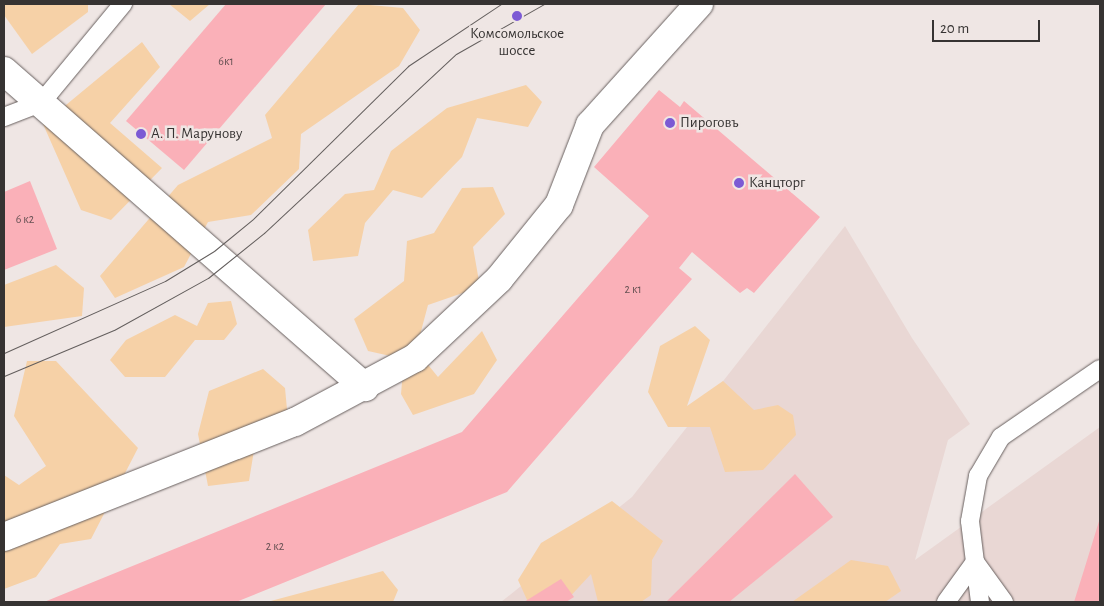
<!DOCTYPE html>
<meta charset="utf-8">
<style>
body{margin:0}
#map{position:relative;width:1104px;height:606px;overflow:hidden;background:#efe6e4;font-family:"Alegreya Sans",sans-serif}
div>[style]{position:absolute}
.built>*{inset:0;background:#e9d7d4}
.green>*{inset:0;background:#f6d1a7}
.building>*{inset:0;background:#fab0b8}
.roads{filter:drop-shadow(0 0 1px #675f5e) drop-shadow(0 0 1px #675f5e)}
.lane>*{height:18px;margin:-9px;padding:0 9px;transform-origin:9px;border-radius:9px;background:#fff}
.street>*{height:28px;margin:-14px;padding:0 14px;transform-origin:14px;border-radius:14px;background:#fff}
.tram>*{height:1px;margin:-0.5px;padding:0 0.5px;transform-origin:0.5px;border-radius:0.5px;background:#635e5d}
.dots>*{width:14px;height:14px;translate:-50% -50%;box-sizing:border-box;border:2px solid #efe6e4;border-radius:50%}
span{translate:-50% -50%;white-space:nowrap;text-align:center;line-height:1.15;-webkit-text-stroke:5px #efe6e4;paint-order:stroke}
.number-label{font-size:12px;color:#675254}
.number-label span{-webkit-text-stroke-width:0}
.poi-label{font-size:15px;color:#363332}
.left{translate:0 -50%;text-align:left}
.frame{position:absolute;inset:0;border:5px solid #363332;pointer-events:none}
.scale{position:absolute;left:932px;top:20px;width:108px;height:22px;box-sizing:border-box;border:2px solid #363332;border-top:0;padding-left:6px;font-size:15px;line-height:18px;white-space:nowrap;color:#363332;-webkit-text-stroke:4px #efe6e4;paint-order:stroke}
</style>
<div id="map">
<div class="built">
<i style="clip-path:polygon(845px 226px,912px 338px,970px 424px,948px 440px,915px 560px,1100px 427px,1100px 602px,501px 602px,632px 497px)"></i>
</div>
<div class="green">
<i style="clip-path:polygon(4px 4px,88px 4px,88px 12px,32px 54px,4px 15px)"></i>
<i style="clip-path:polygon(169px 4px,210px 4px,190px 21px)"></i>
<i style="clip-path:polygon(359px 4px,403px 8px,420px 30px,399px 66px,301px 134px,299px 169px,251px 215px,208px 222px,184px 267px,115px 298px,100px 276px,178px 185px,272px 138px,265px 115px)"></i>
<i style="clip-path:polygon(142px 42px,160px 67px,110px 123px,162px 168px,111px 220px,81px 210px,43px 124px)"></i>
<i style="clip-path:polygon(526px 85px,542px 102px,528px 127px,477px 118px,462px 157px,422px 198px,393px 190px,365px 223px,358px 256px,313px 261px,308px 230px,345px 194px,374px 190px,391px 151px,447px 108px)"></i>
<i style="clip-path:polygon(493px 187px,505px 214px,473px 247px,480px 287px,428px 305px,416px 350px,438px 377px,482px 331px,497px 360px,474px 394px,413px 415px,401px 394px,404px 359px,368px 351px,354px 319px,404px 281px,407px 241px,434px 233px,462px 188px)"></i>
<i style="clip-path:polygon(56px 265px,84px 288px,82px 316px,4px 327px,4px 285px)"></i>
<i style="clip-path:polygon(231px 301px,237px 324px,224px 340px,195px 340px,165px 377px,125px 377px,110px 360px,126px 340px,175px 315px,197px 326px,208px 303px)"></i>
<i style="clip-path:polygon(695px 326px,710px 340px,687px 406px,723px 381px,754px 410px,778px 405px,793px 415px,796px 435px,763px 470px,725px 472px,710px 427px,668px 427px,648px 392px,660px 346px)"></i>
<i style="clip-path:polygon(27px 361px,56px 361px,138px 448px,91px 539px,60px 544px,36px 577px,4px 589px,4px 475px,19px 485px,46px 466px,14px 416px)"></i>
<i style="clip-path:polygon(263px 369px,285px 388px,288px 420px,256px 438px,249px 481px,208px 486px,198px 434px,209px 391px)"></i>
<i style="clip-path:polygon(612px 501px,663px 541px,652px 560px,651px 595px,641px 602px,598px 602px,591px 574px,565px 602px,528px 602px,518px 580px,541px 543px)"></i>
<i style="clip-path:polygon(851px 560px,888px 566px,901px 591px,885px 602px,792px 602px)"></i>
<i style="clip-path:polygon(383px 571px,398px 590px,393px 602px,267px 602px)"></i>
</div>
<div class="building">
<i style="clip-path:polygon(226px 4px,326px 4px,184px 170px,126px 121px)"></i>
<i style="clip-path:polygon(659px 90px,680px 107px,684px 101px,820px 217px,754px 293px,747px 288px,740px 293px,692px 252px,679px 268px,692px 279px,507px 492px,236px 602px,44px 602px,462px 432px,649px 216px,594px 167px)"></i>
<i style="clip-path:polygon(30px 181px,57px 249px,4px 270px,4px 192px)"></i>
<i style="clip-path:polygon(795px 474px,833px 517px,729px 602px,666px 602px)"></i>
<i style="clip-path:polygon(1100px 518px,1100px 602px,1074px 602px,1084px 570px)"></i>
<i style="clip-path:polygon(561px 579px,574px 597px,566px 602px,524px 602px)"></i>
</div>
<div class="roads">
<div class="lane">
<i style="left:4px;top:117px;width:40px;rotate:-21deg"></i>
<i style="left:41px;top:103px;width:129px;rotate:-50.4deg"></i>
<i style="left:975px;top:562px;width:40px;rotate:82.9deg"></i>
<i style="left:946px;top:602px;width:49px;rotate:-54.1deg"></i>
<i style="left:1004px;top:602px;width:49px;rotate:-125.9deg"></i>
<i style="left:975px;top:562px;width:41px;rotate:-97deg"></i>
<i style="left:970px;top:521px;width:46px;rotate:-79.9deg"></i>
<i style="left:978px;top:476px;width:45px;rotate:-59.5deg"></i>
<i style="left:1001px;top:437px;width:120px;rotate:-34.5deg"></i>
</div>
<div class="street">
<i style="left:4px;top:71px;width:480px;rotate:41.2deg"></i>
<i style="left:4px;top:537px;width:313px;rotate:-21.6deg"></i>
<i style="left:295px;top:422px;width:136px;rotate:-28.1deg"></i>
<i style="left:415px;top:358px;width:115px;rotate:-43.2deg"></i>
<i style="left:499px;top:279px;width:95px;rotate:-51deg"></i>
<i style="left:559px;top:205px;width:86px;rotate:-68.8deg"></i>
<i style="left:590px;top:125px;width:163px;rotate:-48deg"></i>
</div>
</div>
<div class="tram">
<i style="left:4px;top:353px;width:176px;rotate:-24.1deg"></i>
<i style="left:165px;top:281px;width:57px;rotate:-31.5deg"></i>
<i style="left:214px;top:251px;width:50px;rotate:-39.4deg"></i>
<i style="left:253px;top:219px;width:218px;rotate:-44.6deg"></i>
<i style="left:408px;top:66px;width:112px;rotate:-33.7deg"></i>
<i style="left:4px;top:376px;width:119px;rotate:-22.7deg"></i>
<i style="left:114px;top:330px;width:107px;rotate:-29deg"></i>
<i style="left:208px;top:278px;width:72px;rotate:-38.8deg"></i>
<i style="left:264px;top:233px;width:262px;rotate:-43deg"></i>
<i style="left:456px;top:54px;width:101px;rotate:-29.6deg"></i>
</div>
<div class="dots">
<i style="left:517px;top:16px;background:#7c5ad4"></i>
<i style="left:670px;top:123px;background:#7c5ad4"></i>
<i style="left:141px;top:134px;background:#7c5ad4"></i>
<i style="left:739px;top:183px;background:#7c5ad4"></i>
</div>
<div class="number-label">
<span style="left:226px;top:62px">6к1</span>
<span style="left:25px;top:220px">6 к2</span>
<span style="left:633px;top:290px">2 к1</span>
<span style="left:275px;top:547px">2 к2</span>
</div>
<div class="poi-label">
<span style="left:517px;top:42px">Комсомольское<br>шоссе</span>
<span class="left" style="left:680px;top:123px">Пироговъ</span>
<span class="left" style="left:151px;top:134px">А. П. Марунову</span>
<span class="left" style="left:749px;top:183px">Канцторг</span>
</div>
<div class="frame"></div>
<div class="scale">20 m</div>
</div>
